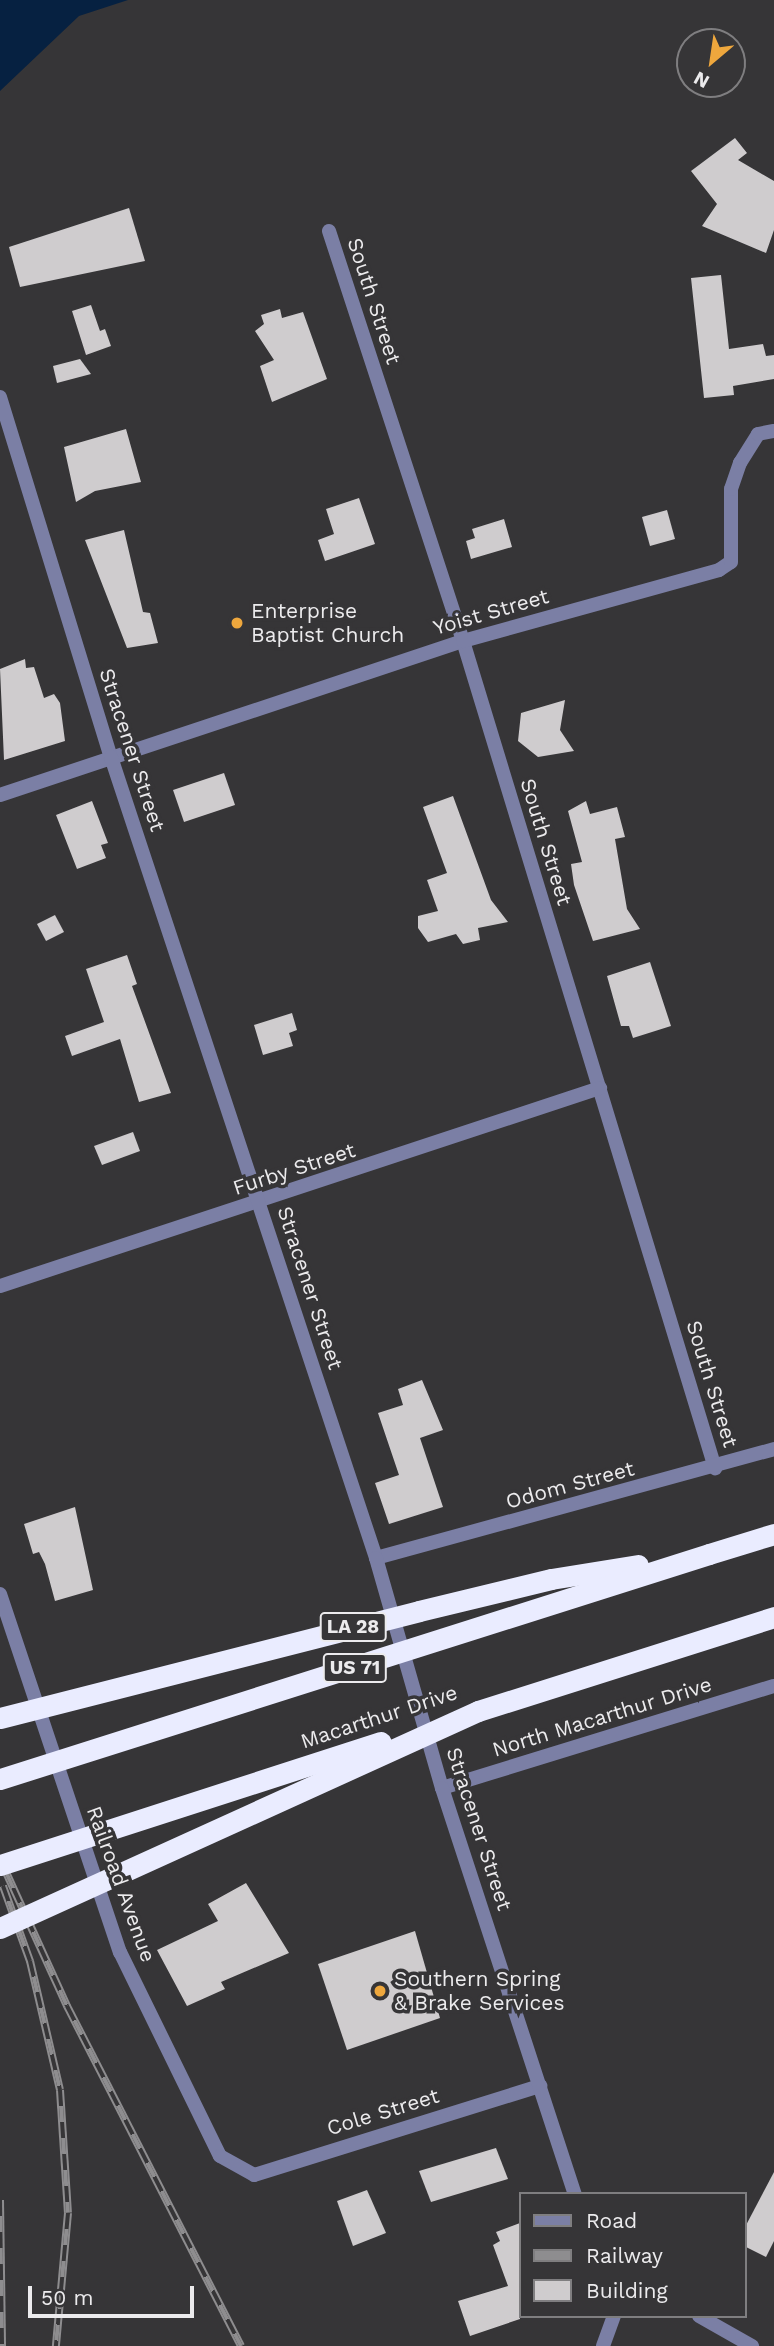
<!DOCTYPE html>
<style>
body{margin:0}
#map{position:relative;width:774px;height:2346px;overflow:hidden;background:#363537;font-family:"Work Sans",sans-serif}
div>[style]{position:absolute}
.water>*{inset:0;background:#062141}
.building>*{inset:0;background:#cfccce}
.minor>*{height:14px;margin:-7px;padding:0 7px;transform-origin:7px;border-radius:7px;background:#7b7fa5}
.tertiary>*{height:14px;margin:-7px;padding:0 7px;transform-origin:7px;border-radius:7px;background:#7b7fa5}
.motorway>*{height:21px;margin:-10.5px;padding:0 10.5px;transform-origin:10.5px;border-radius:10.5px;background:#eaecff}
.rail>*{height:8px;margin-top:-4px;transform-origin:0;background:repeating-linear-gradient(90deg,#363537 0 16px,#8e8d8f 0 32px);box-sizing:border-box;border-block:2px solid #8e8d8f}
.motorway-bridge>*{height:21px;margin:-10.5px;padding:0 10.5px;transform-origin:10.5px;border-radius:10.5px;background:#eaecff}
.dots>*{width:19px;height:19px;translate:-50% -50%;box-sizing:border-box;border:4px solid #363537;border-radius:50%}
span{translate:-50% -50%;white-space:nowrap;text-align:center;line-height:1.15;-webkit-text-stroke:7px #363537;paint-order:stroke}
.shield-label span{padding:2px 5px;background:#363537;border:2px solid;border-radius:5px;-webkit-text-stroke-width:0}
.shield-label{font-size:19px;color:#ecebed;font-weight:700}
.street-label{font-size:21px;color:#ecebed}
.poi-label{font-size:21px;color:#ecebed}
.left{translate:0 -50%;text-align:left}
.legend{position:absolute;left:519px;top:2192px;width:228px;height:126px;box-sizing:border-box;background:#363537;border:2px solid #7f7e80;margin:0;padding:9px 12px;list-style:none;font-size:21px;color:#ecebed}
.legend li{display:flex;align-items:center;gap:14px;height:35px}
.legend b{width:35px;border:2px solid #7f7e80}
.north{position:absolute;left:676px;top:28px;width:70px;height:70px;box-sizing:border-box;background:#363537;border:2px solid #7f7e80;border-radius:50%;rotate:209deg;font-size:19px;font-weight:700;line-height:28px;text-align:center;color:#ecebed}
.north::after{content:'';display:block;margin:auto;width:24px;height:32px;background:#eea73d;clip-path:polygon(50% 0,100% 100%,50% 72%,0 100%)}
.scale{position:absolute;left:28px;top:2286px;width:166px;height:32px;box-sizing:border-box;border:4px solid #ecebed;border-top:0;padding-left:9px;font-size:21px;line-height:24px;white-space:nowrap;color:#ecebed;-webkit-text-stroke:5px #363537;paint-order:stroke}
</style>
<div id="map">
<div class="water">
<i style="clip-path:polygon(0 0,128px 0,79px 16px,0 91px)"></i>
</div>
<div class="building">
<i style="clip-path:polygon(735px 138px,747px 153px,738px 160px,774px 181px,774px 230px,766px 253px,702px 226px,717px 204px,691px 171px)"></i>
<i style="clip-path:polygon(129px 208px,145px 261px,20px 287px,9px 247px)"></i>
<i style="clip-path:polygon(721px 275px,729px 349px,763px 344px,766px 356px,774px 355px,774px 379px,733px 386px,734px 395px,704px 398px,691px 278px)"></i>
<i style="clip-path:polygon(91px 305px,100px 331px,105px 329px,111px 346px,86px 355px,72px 311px)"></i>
<i style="clip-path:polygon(280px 309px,282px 318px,303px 312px,327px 379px,272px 402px,260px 366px,274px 360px,255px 331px,264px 324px,261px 315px)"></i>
<i style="clip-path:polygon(80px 359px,91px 374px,57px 383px,53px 366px)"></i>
<i style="clip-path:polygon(126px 429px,141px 482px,95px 491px,76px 502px,64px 447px)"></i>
<i style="clip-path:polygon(359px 498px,375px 544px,325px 561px,318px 540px,334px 534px,326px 509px)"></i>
<i style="clip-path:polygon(667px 510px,675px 539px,650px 546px,642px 517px)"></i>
<i style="clip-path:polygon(504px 519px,512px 547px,471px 559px,466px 541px,475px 538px,472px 529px)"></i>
<i style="clip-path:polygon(124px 530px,143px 612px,150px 613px,158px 643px,127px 648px,85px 540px)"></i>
<i style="clip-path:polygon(25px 659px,26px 668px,34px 667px,44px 698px,54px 694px,60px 703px,65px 741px,4px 760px,0 669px)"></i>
<i style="clip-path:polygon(565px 700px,560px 730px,574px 751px,538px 757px,518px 741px,521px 713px)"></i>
<i style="clip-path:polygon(224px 773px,235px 805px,184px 822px,173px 790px)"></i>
<i style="clip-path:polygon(453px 796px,491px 900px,508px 922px,478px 928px,480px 940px,463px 944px,456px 934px,428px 942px,418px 928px,418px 916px,438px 911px,427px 880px,447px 873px,423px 807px)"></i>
<i style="clip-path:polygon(92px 801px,108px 843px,101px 845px,106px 858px,77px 869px,56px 815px)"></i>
<i style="clip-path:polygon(586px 801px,590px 814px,617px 807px,625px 837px,615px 839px,627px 909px,640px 929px,593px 941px,574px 885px,571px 864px,582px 862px,568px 811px)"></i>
<i style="clip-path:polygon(55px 915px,64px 932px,46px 941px,37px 924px)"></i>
<i style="clip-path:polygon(127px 955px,137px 984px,132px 986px,171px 1093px,139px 1102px,120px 1039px,72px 1056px,65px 1036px,104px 1022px,86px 969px)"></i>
<i style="clip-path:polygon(650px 962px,671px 1026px,633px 1038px,629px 1026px,621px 1026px,607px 976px)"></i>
<i style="clip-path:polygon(292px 1013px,297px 1030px,289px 1033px,293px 1046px,263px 1055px,254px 1025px)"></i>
<i style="clip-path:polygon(133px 1132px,140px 1151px,102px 1165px,94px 1146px)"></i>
<i style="clip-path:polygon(422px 1380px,443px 1430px,420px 1438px,443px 1507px,389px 1524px,375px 1483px,399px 1475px,378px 1413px,403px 1405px,398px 1389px)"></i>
<i style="clip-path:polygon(75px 1507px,93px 1590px,55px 1601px,45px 1564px,39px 1552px,33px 1554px,24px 1524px)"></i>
<i style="clip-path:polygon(246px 1883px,289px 1953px,221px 1982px,225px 1989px,187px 2006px,157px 1950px,218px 1921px,208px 1904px)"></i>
<i style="clip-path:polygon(415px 1931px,440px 2018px,347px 2050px,318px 1964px)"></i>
<i style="clip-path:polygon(496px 2148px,508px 2179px,431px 2202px,419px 2171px)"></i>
<i style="clip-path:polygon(774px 2172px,774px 2241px,766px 2257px,744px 2246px,744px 2229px)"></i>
<i style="clip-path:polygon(367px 2190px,386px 2233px,353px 2246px,337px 2201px)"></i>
<i style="clip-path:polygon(520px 2223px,520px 2319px,470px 2336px,458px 2301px,508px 2286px,493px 2245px,500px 2241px,496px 2232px)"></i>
</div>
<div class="minor">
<i style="left:329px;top:231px;width:431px;rotate:71.9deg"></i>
<i style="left:463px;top:641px;width:865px;rotate:73.05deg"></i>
<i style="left:0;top:795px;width:488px;rotate:-18.4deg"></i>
<i style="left:463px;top:641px;width:266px;rotate:-15.5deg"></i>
<i style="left:719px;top:570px;width:14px;rotate:-34deg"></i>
<i style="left:731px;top:562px;width:73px;rotate:-90deg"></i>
<i style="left:731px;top:489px;width:28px;rotate:-71deg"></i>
<i style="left:740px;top:463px;width:34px;rotate:-58deg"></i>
<i style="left:758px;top:434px;width:16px;rotate:-11deg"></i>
<i style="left:0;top:1286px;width:632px;rotate:-18.26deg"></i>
<i style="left:376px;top:1558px;width:413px;rotate:-15.3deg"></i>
<i style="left:0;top:1594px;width:378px;rotate:71.5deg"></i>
<i style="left:120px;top:1952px;width:227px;rotate:63.9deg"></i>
<i style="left:220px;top:2156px;width:39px;rotate:29deg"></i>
<i style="left:254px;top:2175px;width:300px;rotate:-17.3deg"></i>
<i style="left:442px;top:1788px;width:347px;rotate:-17.1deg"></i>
<i style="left:603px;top:2346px;width:32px;rotate:-70deg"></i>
</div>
<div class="tertiary">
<i style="left:0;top:397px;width:377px;rotate:72.9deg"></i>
<i style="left:111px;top:757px;width:844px;rotate:71.69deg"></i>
<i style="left:376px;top:1558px;width:239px;rotate:74deg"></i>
<i style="left:442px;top:1788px;width:427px;rotate:71.9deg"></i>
<i style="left:699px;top:2316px;width:61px;rotate:29.5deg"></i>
</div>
<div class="motorway">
<i style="left:709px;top:1554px;width:68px;rotate:-17.1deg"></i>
<i style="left:478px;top:1711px;width:311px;rotate:-17.6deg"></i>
</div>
<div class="rail">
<i style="left:0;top:1859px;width:162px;rotate:65.5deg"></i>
<i style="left:67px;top:2006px;width:382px;rotate:62.9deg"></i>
<i style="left:3px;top:1886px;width:80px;rotate:70.2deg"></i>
<i style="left:30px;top:1961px;width:132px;rotate:76.9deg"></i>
<i style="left:60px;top:2090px;width:123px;rotate:86.3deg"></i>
<i style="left:68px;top:2213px;width:134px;rotate:95.2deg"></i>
<i style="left:0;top:2200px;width:146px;rotate:89.2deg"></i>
</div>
<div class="motorway-bridge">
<i style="left:0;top:1718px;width:432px;rotate:-14.3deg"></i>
<i style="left:419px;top:1611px;width:136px;rotate:-13.6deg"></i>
<i style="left:551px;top:1579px;width:88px;rotate:-9.1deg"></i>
<i style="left:0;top:1779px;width:744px;rotate:-17.61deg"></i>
<i style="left:0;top:1865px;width:400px;rotate:-17.9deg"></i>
<i style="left:0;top:1928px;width:525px;rotate:-24.42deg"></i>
</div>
<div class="dots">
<i style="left:237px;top:623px;background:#eea73d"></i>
<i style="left:380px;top:1991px;background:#eea73d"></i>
</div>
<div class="shield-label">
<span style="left:353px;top:1627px">LA 28</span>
<span style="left:355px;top:1668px">US 71</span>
</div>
<div class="street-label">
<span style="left:374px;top:301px;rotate:72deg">South Street</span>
<span style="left:491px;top:612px;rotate:-16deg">Yoist Street</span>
<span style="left:132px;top:750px;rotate:72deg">Stracener Street</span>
<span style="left:546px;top:842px;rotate:73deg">South Street</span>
<span style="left:294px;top:1169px;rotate:-18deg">Furby Street</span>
<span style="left:310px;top:1288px;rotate:72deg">Stracener Street</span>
<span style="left:712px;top:1384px;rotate:73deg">South Street</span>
<span style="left:570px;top:1485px;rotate:-15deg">Odom Street</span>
<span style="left:379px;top:1717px;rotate:-18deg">Macarthur Drive</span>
<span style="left:602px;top:1717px;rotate:-17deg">North Macarthur Drive</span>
<span style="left:479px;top:1829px;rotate:72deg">Stracener Street</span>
<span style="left:121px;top:1884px;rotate:70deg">Railroad Avenue</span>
<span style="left:383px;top:2112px;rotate:-17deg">Cole Street</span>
</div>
<div class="poi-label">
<span class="left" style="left:251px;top:623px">Enterprise<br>Baptist Church</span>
<span class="left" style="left:394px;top:1991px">Southern Spring<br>&amp; Brake Services</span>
</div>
<ul class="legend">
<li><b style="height:9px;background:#7b7fa5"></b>Road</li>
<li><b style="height:9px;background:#8e8d8f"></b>Railway</li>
<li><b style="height:19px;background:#cfccce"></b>Building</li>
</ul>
<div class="north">N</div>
<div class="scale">50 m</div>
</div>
